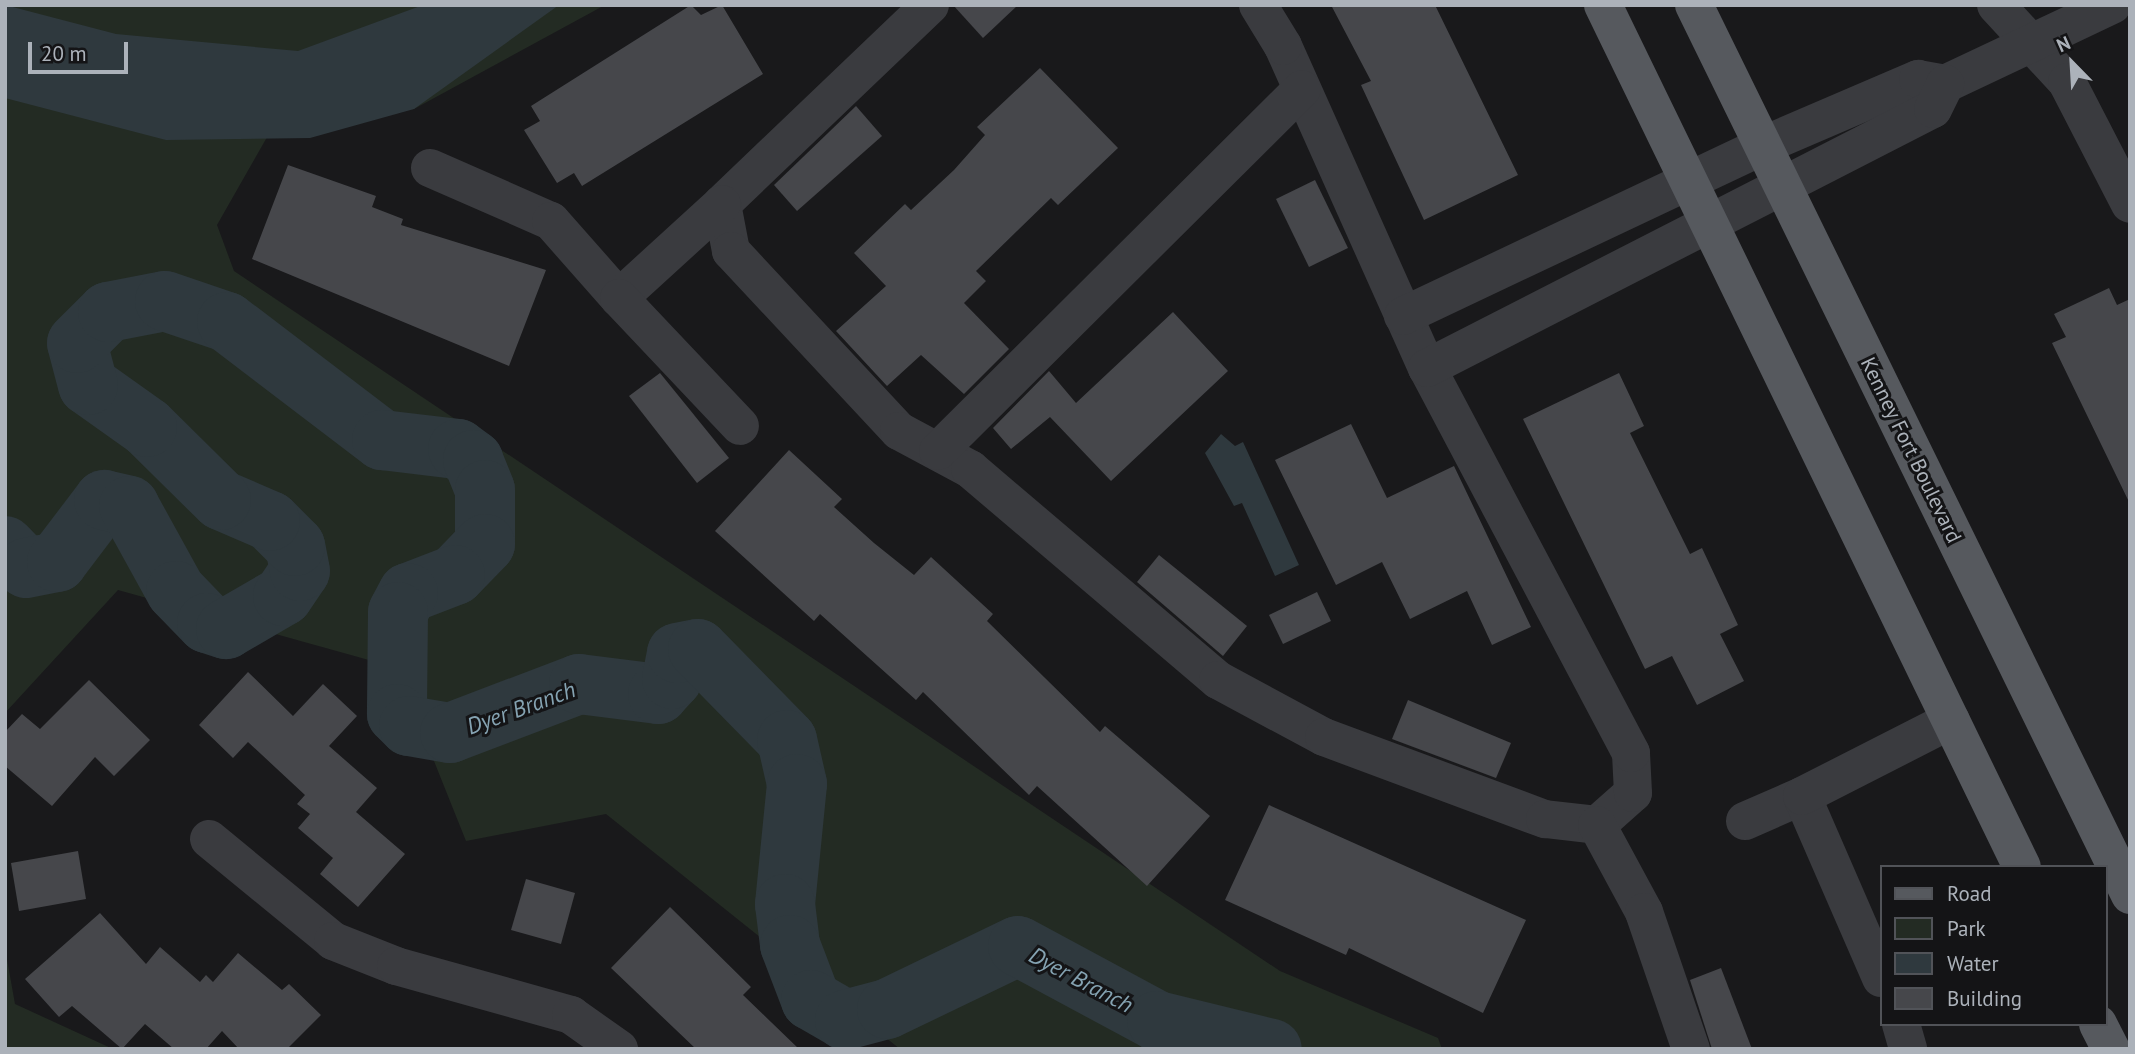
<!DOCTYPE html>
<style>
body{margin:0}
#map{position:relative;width:2135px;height:1054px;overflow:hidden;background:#19191b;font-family:"PT Sans",sans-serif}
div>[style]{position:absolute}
.green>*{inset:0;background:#232b23}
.water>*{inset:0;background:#2f393e}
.river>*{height:60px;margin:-30px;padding:0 30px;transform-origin:30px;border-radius:30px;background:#2f393e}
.building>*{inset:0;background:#46474b}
.minor>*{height:38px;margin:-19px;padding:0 19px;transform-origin:19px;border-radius:19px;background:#3a3b3f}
.major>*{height:38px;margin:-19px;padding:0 19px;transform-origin:19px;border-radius:19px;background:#56595e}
span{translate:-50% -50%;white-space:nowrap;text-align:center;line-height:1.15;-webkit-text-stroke:6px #141416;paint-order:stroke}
.street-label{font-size:21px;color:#acb2ba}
.water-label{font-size:23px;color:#85a3b2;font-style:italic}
.frame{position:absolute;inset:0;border:7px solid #acb2ba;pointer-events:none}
.legend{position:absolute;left:1880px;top:865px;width:228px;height:161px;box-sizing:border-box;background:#141416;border:2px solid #515358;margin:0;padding:9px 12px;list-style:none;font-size:21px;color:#acb2ba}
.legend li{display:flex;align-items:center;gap:14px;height:35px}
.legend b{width:35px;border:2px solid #515358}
.north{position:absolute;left:2037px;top:28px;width:70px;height:70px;-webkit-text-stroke:5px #141416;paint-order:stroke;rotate:336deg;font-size:19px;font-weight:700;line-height:28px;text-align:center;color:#acb2ba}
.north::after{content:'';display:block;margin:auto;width:24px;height:32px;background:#acb2ba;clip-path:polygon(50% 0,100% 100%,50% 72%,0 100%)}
.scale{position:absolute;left:28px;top:42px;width:100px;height:32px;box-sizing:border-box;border:4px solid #acb2ba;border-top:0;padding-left:9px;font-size:21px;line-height:24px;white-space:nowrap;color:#acb2ba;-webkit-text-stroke:5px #141416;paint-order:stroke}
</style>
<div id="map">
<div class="green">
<i style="clip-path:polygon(5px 5px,605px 5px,414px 109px,274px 125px,217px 225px,234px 271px,1280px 971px,1438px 1038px,1442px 1049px,900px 1049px,606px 814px,466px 841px,424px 736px,376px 662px,118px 590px,5px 713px)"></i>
<i style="clip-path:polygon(5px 948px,15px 1004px,113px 1049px,5px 1049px)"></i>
</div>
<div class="water">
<i style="clip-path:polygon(5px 5px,116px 34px,298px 51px,423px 5px,559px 5px,414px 109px,310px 138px,166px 140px,5px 98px)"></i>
<i style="clip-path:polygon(1221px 434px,1235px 446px,1243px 442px,1299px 565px,1275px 576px,1242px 503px,1234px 506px,1205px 453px)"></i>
</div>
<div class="river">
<i style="left:5px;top:546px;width:30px;rotate:46deg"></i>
<i style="left:26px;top:568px;width:32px;rotate:-11deg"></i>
<i style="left:57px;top:562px;width:78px;rotate:-52.8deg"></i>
<i style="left:104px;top:500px;width:26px;rotate:13deg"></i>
<i style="left:129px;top:506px;width:97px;rotate:61.1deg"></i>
<i style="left:176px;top:591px;width:45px;rotate:45.9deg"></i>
<i style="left:207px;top:623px;width:20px;rotate:18deg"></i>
<i style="left:226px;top:629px;width:66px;rotate:-30.1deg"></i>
<i style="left:283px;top:596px;width:30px;rotate:-56deg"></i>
<i style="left:300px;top:571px;width:25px;rotate:-101deg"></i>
<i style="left:295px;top:546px;width:35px;rotate:-135deg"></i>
<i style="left:270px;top:521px;width:53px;rotate:-156.8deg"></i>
<i style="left:221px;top:500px;width:104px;rotate:-135.4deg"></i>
<i style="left:147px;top:427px;width:72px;rotate:-144.6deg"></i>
<i style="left:88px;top:385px;width:43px;rotate:-104.7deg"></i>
<i style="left:77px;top:343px;width:44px;rotate:-45deg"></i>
<i style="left:108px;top:312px;width:58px;rotate:-10.9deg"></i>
<i style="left:165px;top:301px;width:65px;rotate:18.7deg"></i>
<i style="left:227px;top:322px;width:195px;rotate:37.3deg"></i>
<i style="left:382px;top:440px;width:77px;rotate:6.8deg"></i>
<i style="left:458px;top:449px;width:19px;rotate:36deg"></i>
<i style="left:473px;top:460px;width:32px;rotate:68deg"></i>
<i style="left:485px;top:490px;width:54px;rotate:90deg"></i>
<i style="left:485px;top:544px;width:43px;rotate:134.1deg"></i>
<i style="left:455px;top:575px;width:50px;rotate:159deg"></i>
<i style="left:408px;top:593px;width:21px;rotate:118deg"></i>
<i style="left:398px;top:612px;width:102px;rotate:90.6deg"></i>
<i style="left:397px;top:714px;width:17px;rotate:45deg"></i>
<i style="left:409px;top:726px;width:42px;rotate:9.7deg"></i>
<i style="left:450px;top:733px;width:138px;rotate:-20.8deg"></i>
<i style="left:579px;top:684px;width:80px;rotate:7.2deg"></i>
<i style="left:658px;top:694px;width:21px;rotate:-47deg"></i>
<i style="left:672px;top:679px;width:26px;rotate:-79deg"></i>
<i style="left:677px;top:653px;width:21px;rotate:-11deg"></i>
<i style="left:698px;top:649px;width:127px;rotate:45.6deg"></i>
<i style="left:787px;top:740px;width:45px;rotate:77.2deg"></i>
<i style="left:797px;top:784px;width:121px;rotate:95.7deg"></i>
<i style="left:785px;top:904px;width:41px;rotate:83deg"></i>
<i style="left:790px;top:945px;width:59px;rotate:69.1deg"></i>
<i style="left:811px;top:1000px;width:39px;rotate:30deg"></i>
<i style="left:845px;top:1020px;width:43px;rotate:-14.7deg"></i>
<i style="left:887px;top:1009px;width:145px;rotate:-25.7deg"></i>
<i style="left:1018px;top:946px;width:158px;rotate:28.3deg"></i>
<i style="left:1157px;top:1021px;width:118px;rotate:13.7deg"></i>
</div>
<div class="building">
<i style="clip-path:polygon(691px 5px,701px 15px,722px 5px,763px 74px,582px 186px,574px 173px,557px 183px,524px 130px,540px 121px,531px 106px)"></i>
<i style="clip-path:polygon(953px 5px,1018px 5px,983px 38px)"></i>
<i style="clip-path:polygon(1331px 5px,1435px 5px,1518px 175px,1424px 220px,1361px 85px,1371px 81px)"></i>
<i style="clip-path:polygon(1040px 68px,1118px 148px,1058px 205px,1051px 198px,976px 271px,986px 281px,964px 303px,1009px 349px,964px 394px,921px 355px,887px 386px,836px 331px,886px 286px,854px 253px,905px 204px,911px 210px,954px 170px,985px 135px,977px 127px)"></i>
<i style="clip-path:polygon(856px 106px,882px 136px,797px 211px,774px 185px)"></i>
<i style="clip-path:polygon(288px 165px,376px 196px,372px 207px,403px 219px,401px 225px,546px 270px,509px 366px,252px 259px)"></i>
<i style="clip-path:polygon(1315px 180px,1348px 248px,1309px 267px,1276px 199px)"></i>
<i style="clip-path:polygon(2109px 288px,2117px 305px,2130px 299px,2130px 504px,2052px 343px,2066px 337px,2054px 314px)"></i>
<i style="clip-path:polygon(1173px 312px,1228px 371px,1111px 481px,1050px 417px,1011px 449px,993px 428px,1049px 371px,1076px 403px)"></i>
<i style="clip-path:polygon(660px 373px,729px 458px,697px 483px,629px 396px)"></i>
<i style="clip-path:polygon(1619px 373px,1644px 426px,1630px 433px,1690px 554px,1702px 548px,1738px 625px,1720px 634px,1744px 681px,1697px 705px,1672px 656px,1645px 669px,1523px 419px)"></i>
<i style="clip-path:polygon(1351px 424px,1387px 498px,1454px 466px,1531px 627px,1492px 645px,1467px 591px,1410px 619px,1382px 562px,1336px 585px,1275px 460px)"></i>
<i style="clip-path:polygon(789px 450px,842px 499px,834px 507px,874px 543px,914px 575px,931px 557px,993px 614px,987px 621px,1100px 732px,1105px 726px,1210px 816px,1147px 886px,1037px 786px,1029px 795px,923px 692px,916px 700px,820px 614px,814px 621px,715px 531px)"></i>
<i style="clip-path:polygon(1159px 555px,1247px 626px,1223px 656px,1137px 582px)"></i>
<i style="clip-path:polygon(1317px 592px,1331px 621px,1283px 644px,1269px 615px)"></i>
<i style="clip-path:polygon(248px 672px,293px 716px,323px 684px,357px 716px,329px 746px,377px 788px,356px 812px,405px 854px,358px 907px,320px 874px,333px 858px,298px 828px,310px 814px,297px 804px,305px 795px,248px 742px,233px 758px,199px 725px)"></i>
<i style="clip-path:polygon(89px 680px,150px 740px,114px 776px,95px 757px,52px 806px,5px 766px,5px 732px,22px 714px,40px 729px)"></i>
<i style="clip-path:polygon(1408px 700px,1511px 743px,1496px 778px,1392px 739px)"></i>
<i style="clip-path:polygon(1269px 805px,1526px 920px,1483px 1013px,1349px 948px,1346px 955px,1225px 900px)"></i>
<i style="clip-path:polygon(78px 851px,86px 899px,19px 911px,11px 863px)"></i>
<i style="clip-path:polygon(526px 879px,575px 893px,561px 944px,511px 930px)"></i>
<i style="clip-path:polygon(670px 907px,751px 987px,743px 995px,799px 1049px,696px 1049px,611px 968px)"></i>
<i style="clip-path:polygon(100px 913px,146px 964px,160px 947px,200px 982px,206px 975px,213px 982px,238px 953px,282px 990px,289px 984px,321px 1015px,287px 1049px,239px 1049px,222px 1031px,206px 1049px,174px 1049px,145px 1024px,122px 1049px,72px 1006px,59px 1017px,25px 979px)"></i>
<i style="clip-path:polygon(1721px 968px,1752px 1049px,1712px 1049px,1690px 980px)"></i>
</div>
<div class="minor">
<i style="left:930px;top:5px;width:288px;rotate:136.3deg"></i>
<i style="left:722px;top:204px;width:48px;rotate:79.2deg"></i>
<i style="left:731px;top:251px;width:246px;rotate:47deg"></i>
<i style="left:899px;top:431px;width:81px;rotate:28.2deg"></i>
<i style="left:970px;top:469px;width:326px;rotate:40.4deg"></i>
<i style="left:1218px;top:680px;width:120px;rotate:28.3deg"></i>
<i style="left:1324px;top:737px;width:236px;rotate:20.4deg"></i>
<i style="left:1545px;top:819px;width:52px;rotate:6.6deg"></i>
<i style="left:1597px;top:825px;width:48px;rotate:-41.6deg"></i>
<i style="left:1633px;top:793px;width:40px;rotate:-92.9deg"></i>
<i style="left:1631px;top:753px;width:436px;rotate:-117.9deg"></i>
<i style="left:1427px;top:368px;width:353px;rotate:-114.1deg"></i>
<i style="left:1283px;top:46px;width:48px;rotate:-121.4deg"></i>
<i style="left:1996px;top:5px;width:105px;rotate:47.3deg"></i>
<i style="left:2067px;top:82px;width:137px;rotate:62.7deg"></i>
<i style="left:430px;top:168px;width:132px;rotate:23.7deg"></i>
<i style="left:551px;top:221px;width:103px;rotate:48.6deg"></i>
<i style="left:619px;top:298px;width:139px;rotate:-42.4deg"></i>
<i style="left:619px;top:298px;width:176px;rotate:46.6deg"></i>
<i style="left:1403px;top:316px;width:399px;rotate:-25.3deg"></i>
<i style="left:1764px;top:145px;width:168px;rotate:-23.2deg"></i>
<i style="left:1918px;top:79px;width:27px;rotate:10deg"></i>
<i style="left:1945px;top:84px;width:185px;rotate:-25.3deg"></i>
<i style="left:1427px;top:368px;width:568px;rotate:-27.11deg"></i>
<i style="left:1933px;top:109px;width:28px;rotate:-64deg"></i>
<i style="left:938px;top:451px;width:513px;rotate:-44.84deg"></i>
<i style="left:1745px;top:821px;width:62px;rotate:-23.7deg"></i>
<i style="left:1597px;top:825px;width:99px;rotate:61.6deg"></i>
<i style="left:1644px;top:912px;width:145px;rotate:71.1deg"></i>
<i style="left:209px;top:839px;width:161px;rotate:39.4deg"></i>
<i style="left:333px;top:941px;width:68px;rotate:21.6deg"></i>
<i style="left:396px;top:966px;width:182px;rotate:15.6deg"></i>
<i style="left:571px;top:1015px;width:59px;rotate:35.3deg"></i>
<i style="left:1881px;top:978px;width:198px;rotate:-113.5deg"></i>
<i style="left:1802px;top:796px;width:167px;rotate:-27deg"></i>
<i style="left:1901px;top:1024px;width:26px;rotate:74deg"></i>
</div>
<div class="major">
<i style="left:1603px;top:5px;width:958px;rotate:64.08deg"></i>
<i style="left:1694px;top:5px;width:991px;rotate:63.9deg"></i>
<i style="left:2098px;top:1024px;width:28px;rotate:63deg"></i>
</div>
<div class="street-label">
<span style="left:1911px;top:450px;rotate:64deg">Kenney Fort Boulevard</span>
</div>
<div class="water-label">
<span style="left:521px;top:708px;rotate:-20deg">Dyer Branch</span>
<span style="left:1081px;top:980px;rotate:28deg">Dyer Branch</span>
</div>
<div class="frame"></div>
<ul class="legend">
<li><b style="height:9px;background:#56595e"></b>Road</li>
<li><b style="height:19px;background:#232b23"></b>Park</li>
<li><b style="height:19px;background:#2f393e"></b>Water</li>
<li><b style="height:19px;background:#46474b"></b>Building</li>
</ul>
<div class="north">N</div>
<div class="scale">20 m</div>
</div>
